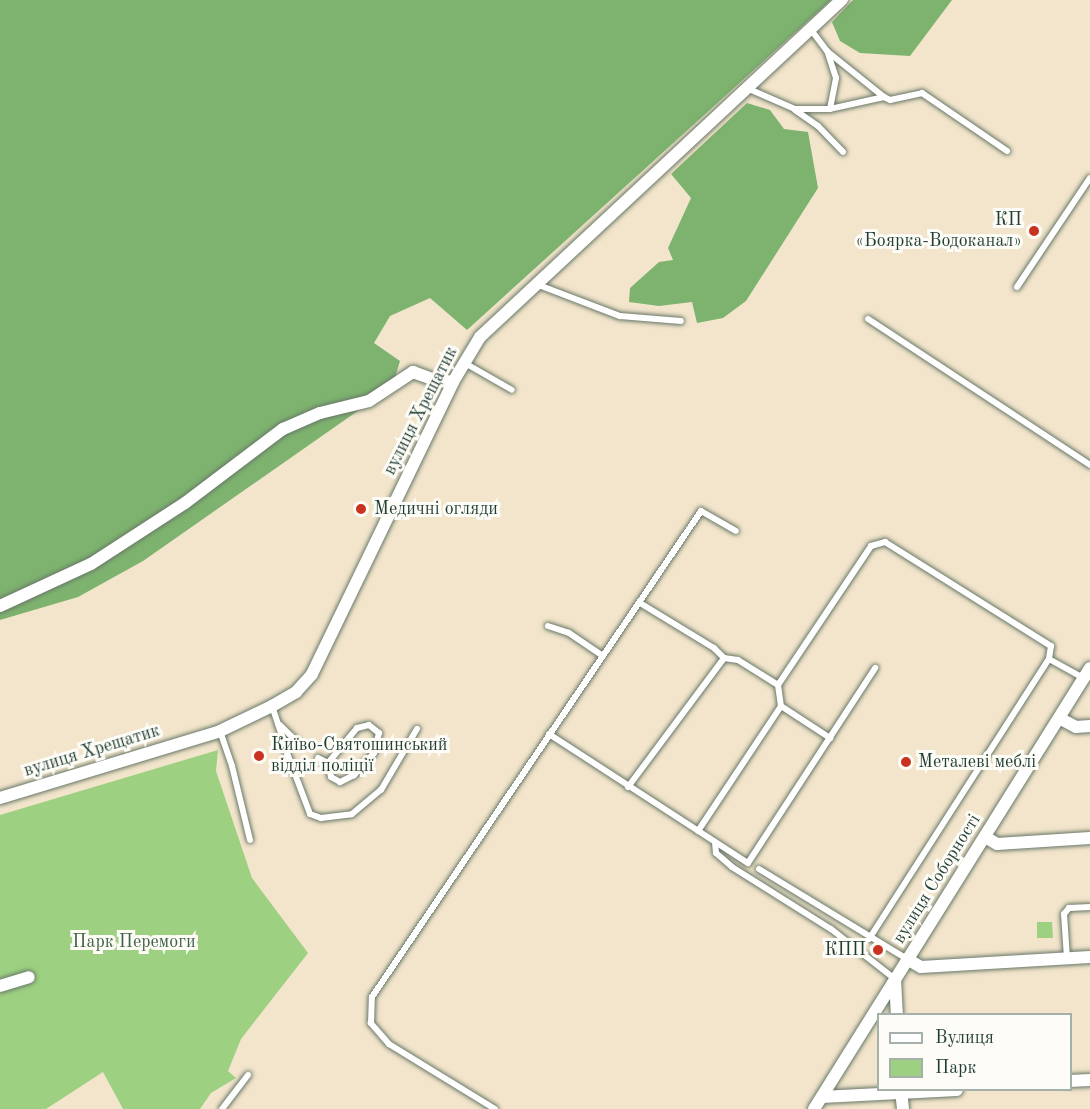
<!DOCTYPE html>
<meta charset="utf-8">
<style>
body{margin:0}
#map{position:relative;width:1090px;height:1109px;overflow:hidden;background:#f2e5cb;font-family:"Old Standard TT",serif}
div>[style]{position:absolute}
.green>*{inset:0;background:#9dd181}
.forest>*{inset:0;background:#7eb36f}
.roads{filter:drop-shadow(0 0 2px #697869) drop-shadow(0 0 2px #697869)}
.lane>*{height:6px;margin:-3px;padding:0 3px;transform-origin:3px;border-radius:3px;background:#fff}
.street>*{height:12px;margin:-6px;padding:0 6px;transform-origin:6px;border-radius:6px;background:#fff}
.dots>*{width:16px;height:16px;translate:-50% -50%;box-sizing:border-box;border:3px solid #fdfcf7;border-radius:50%}
span{translate:-50% -50%;white-space:nowrap;text-align:center;line-height:1.15;-webkit-text-stroke:6px #fdfcf7;paint-order:stroke}
.poi-label{font-size:18px;color:#1f3d34}
.right{translate:-100% -50%;text-align:right}
.left{translate:0 -50%;text-align:left}
.street-label{font-size:18px;color:#1f3d34}
.park-label{font-size:18px;color:#3e6247}
.legend{position:absolute;left:877px;top:1013px;width:195px;height:78px;box-sizing:border-box;background:#fdfcf7;border:2px solid #a4b0a9;margin:0;padding:8px 10px;list-style:none;font-size:18px;color:#1f3d34}
.legend li{display:flex;align-items:center;gap:12px;height:30px}
.legend b{width:30px;border:2px solid #a4b0a9}
</style>
<div id="map">
<div class="green">
<i style="clip-path:polygon(218px 750px,216px 771px,252px 878px,308px 953px,241px 1039px,228px 1071px,236px 1078px,211px 1093px,200px 1109px,123px 1109px,103px 1072px,46px 1109px,0 1109px,0 815px)"></i>
<i style="clip-path:polygon(1037px 922px,1052px 922px,1053px 938px,1037px 938px)"></i>
</div>
<div class="forest">
<i style="clip-path:polygon(0 0,831px 0,467px 330px,430px 298px,390px 316px,374px 343px,400px 361px,392px 387px,143px 561px,78px 597px,0 620px)"></i>
<i style="clip-path:polygon(853px 0,952px 0,910px 56px,860px 53px,840px 41px,832px 22px)"></i>
<i style="clip-path:polygon(747px 103px,770px 110px,784px 129px,808px 132px,818px 188px,746px 301px,723px 318px,697px 323px,692px 302px,659px 306px,629px 302px,630px 288px,659px 262px,673px 260px,668px 248px,691px 198px,671px 174px)"></i>
</div>
<div class="roads">
<div class="lane">
<i style="left:828px;top:52px;width:72px;rotate:38.8deg"></i>
<i style="left:884px;top:97px;width:55px;rotate:167.5deg"></i>
<i style="left:749px;top:89px;width:50px;rotate:23.5deg"></i>
<i style="left:795px;top:109px;width:35px"></i>
<i style="left:830px;top:109px;width:32px;rotate:-79deg"></i>
<i style="left:836px;top:78px;width:28px;rotate:-108deg"></i>
<i style="left:827px;top:51px;width:25px;rotate:-127deg"></i>
<i style="left:884px;top:97px;width:7px;rotate:27deg"></i>
<i style="left:890px;top:100px;width:33px;rotate:-12deg"></i>
<i style="left:922px;top:93px;width:103px;rotate:34.3deg"></i>
<i style="left:795px;top:110px;width:28px;rotate:35deg"></i>
<i style="left:818px;top:126px;width:36px;rotate:46deg"></i>
<i style="left:536px;top:284px;width:90px;rotate:20.9deg"></i>
<i style="left:620px;top:316px;width:61px;rotate:4.7deg"></i>
<i style="left:1017px;top:287px;width:131px;rotate:-56.2deg"></i>
<i style="left:868px;top:319px;width:266px;rotate:33.3deg"></i>
<i style="left:463px;top:362px;width:56px;rotate:29.7deg"></i>
<i style="left:640px;top:603px;width:87px;rotate:31.3deg"></i>
<i style="left:714px;top:648px;width:14px;rotate:45deg"></i>
<i style="left:724px;top:658px;width:14px;rotate:8deg"></i>
<i style="left:738px;top:660px;width:47px;rotate:32deg"></i>
<i style="left:778px;top:685px;width:21px;rotate:82deg"></i>
<i style="left:781px;top:706px;width:59px;rotate:33.1deg"></i>
<i style="left:548px;top:626px;width:22px;rotate:18deg"></i>
<i style="left:569px;top:633px;width:41px;rotate:34.1deg"></i>
<i style="left:778px;top:685px;width:167px;rotate:-56.2deg"></i>
<i style="left:871px;top:546px;width:15px;rotate:-16deg"></i>
<i style="left:885px;top:542px;width:196px;rotate:32.1deg"></i>
<i style="left:1051px;top:646px;width:13px;rotate:99deg"></i>
<i style="left:1049px;top:659px;width:39px;rotate:29deg"></i>
<i style="left:272px;top:706px;width:41px;rotate:71.6deg"></i>
<i style="left:280px;top:725px;width:24px;rotate:45deg"></i>
<i style="left:220px;top:731px;width:37px;rotate:71deg"></i>
<i style="left:232px;top:766px;width:76px;rotate:76.3deg"></i>
<i style="left:549px;top:734px;width:237px;rotate:33deg"></i>
<i style="left:748px;top:863px;width:233px;rotate:-56.9deg"></i>
<i style="left:287px;top:753px;width:65px;rotate:69.3deg"></i>
<i style="left:310px;top:814px;width:12px;rotate:20deg"></i>
<i style="left:321px;top:818px;width:31px;rotate:-7deg"></i>
<i style="left:352px;top:814px;width:38px;rotate:-40deg"></i>
<i style="left:381px;top:790px;width:71px;rotate:-59.5deg"></i>
<i style="left:318px;top:758px;width:11px;rotate:27deg"></i>
<i style="left:328px;top:763px;width:45px;rotate:-50.4deg"></i>
<i style="left:357px;top:728px;width:12px;rotate:-14deg"></i>
<i style="left:369px;top:725px;width:13px;rotate:39deg"></i>
<i style="left:379px;top:733px;width:21px;rotate:104deg"></i>
<i style="left:374px;top:753px;width:30px;rotate:132deg"></i>
<i style="left:354px;top:775px;width:16px;rotate:153deg"></i>
<i style="left:340px;top:782px;width:10px;rotate:-151deg"></i>
<i style="left:331px;top:777px;width:14px;rotate:-102deg"></i>
<i style="left:628px;top:787px;width:161px;rotate:-53.3deg"></i>
<i style="left:698px;top:831px;width:150px;rotate:-56.4deg"></i>
<i style="left:715px;top:842px;width:11px;rotate:85deg"></i>
<i style="left:716px;top:853px;width:21px;rotate:41deg"></i>
<i style="left:732px;top:867px;width:117px;rotate:32.1deg"></i>
<i style="left:831px;top:929px;width:81px;rotate:38deg"></i>
<i style="left:759px;top:869px;width:173px;rotate:31.3deg"></i>
<i style="left:869px;top:939px;width:333px;rotate:-57.3deg"></i>
<i style="left:1067px;top:958px;width:44px;rotate:-93.9deg"></i>
<i style="left:1064px;top:914px;width:8px;rotate:-50deg"></i>
<i style="left:1069px;top:908px;width:21px;rotate:-3deg"></i>
<i style="left:222px;top:1109px;width:43px;rotate:-52.6deg"></i>
<i style="left:495px;top:1109px;width:124px;rotate:-148.5deg"></i>
<i style="left:389px;top:1044px;width:28px;rotate:-131deg"></i>
<i style="left:371px;top:1023px;width:26px;rotate:-88deg"></i>
<i style="left:372px;top:997px;width:587px;rotate:-55.9deg"></i>
<i style="left:701px;top:511px;width:40px;rotate:29.7deg"></i>
</div>
<div class="street">
<i style="left:0;top:606px;width:100px;rotate:-24.8deg"></i>
<i style="left:91px;top:564px;width:112px;rotate:-33deg"></i>
<i style="left:185px;top:503px;width:123px;rotate:-37.1deg"></i>
<i style="left:283px;top:429px;width:40px;rotate:-23.4deg"></i>
<i style="left:320px;top:413px;width:50px;rotate:-13.8deg"></i>
<i style="left:369px;top:401px;width:53px;rotate:-33.4deg"></i>
<i style="left:413px;top:372px;width:20px;rotate:20deg"></i>
<i style="left:432px;top:379px;width:21px;rotate:8deg"></i>
<i style="left:1059px;top:718px;width:19px;rotate:28deg"></i>
<i style="left:1076px;top:727px;width:14px;rotate:-4deg"></i>
<i style="left:0;top:798px;width:230px;rotate:-16.9deg"></i>
<i style="left:220px;top:731px;width:58px;rotate:-25.7deg"></i>
<i style="left:272px;top:706px;width:28px;rotate:-30deg"></i>
<i style="left:296px;top:692px;width:24px;rotate:-48deg"></i>
<i style="left:312px;top:674px;width:324px;rotate:-64.2deg"></i>
<i style="left:453px;top:382px;width:52px;rotate:-59deg"></i>
<i style="left:480px;top:337px;width:495px;rotate:-43deg"></i>
<i style="left:985px;top:837px;width:14px;rotate:30deg"></i>
<i style="left:997px;top:844px;width:93px;rotate:-3.7deg"></i>
<i style="left:907px;top:959px;width:16px;rotate:30deg"></i>
<i style="left:921px;top:967px;width:169px;rotate:-3.4deg"></i>
<i style="left:895px;top:979px;width:35px;rotate:87deg"></i>
<i style="left:0;top:986px;width:30px;rotate:-17deg"></i>
<i style="left:1070px;top:1081px;width:20px;rotate:-3deg"></i>
<i style="left:901px;top:1090px;width:19px;rotate:84deg"></i>
<i style="left:822px;top:1097px;width:135px;rotate:-3deg"></i>
<i style="left:814px;top:1109px;width:520px;rotate:-57.96deg"></i>
</div>
</div>
<div class="dots">
<i style="left:1034px;top:231px;background:#c8321e"></i>
<i style="left:361px;top:509px;background:#c8321e"></i>
<i style="left:259px;top:756px;background:#c8321e"></i>
<i style="left:906px;top:762px;background:#c8321e"></i>
<i style="left:878px;top:950px;background:#c8321e"></i>
</div>
<div class="poi-label">
<span class="right" style="left:1022px;top:231px">КП<br>«Боярка-Водоканал»</span>
<span class="left" style="left:374px;top:509px">Медичні огляди</span>
<span class="left" style="left:271px;top:756px">Київо-Святошинський<br>відділ поліції</span>
<span class="left" style="left:918px;top:762px">Металеві меблі</span>
<span class="right" style="left:866px;top:950px">КПП</span>
</div>
<div class="street-label">
<span style="left:421px;top:411px;rotate:-63deg">вулиця Хрещатик</span>
<span style="left:92px;top:751px;rotate:-17deg">вулиця Хрещатик</span>
<span style="left:937px;top:879px;rotate:-58deg">вулиця Соборності</span>
</div>
<div class="park-label">
<span style="left:134px;top:942px">Парк Перемоги</span>
</div>
<ul class="legend">
<li><b style="height:8px;background:#fff"></b>Вулиця</li>
<li><b style="height:16px;background:#9dd181"></b>Парк</li>
</ul>
</div>
